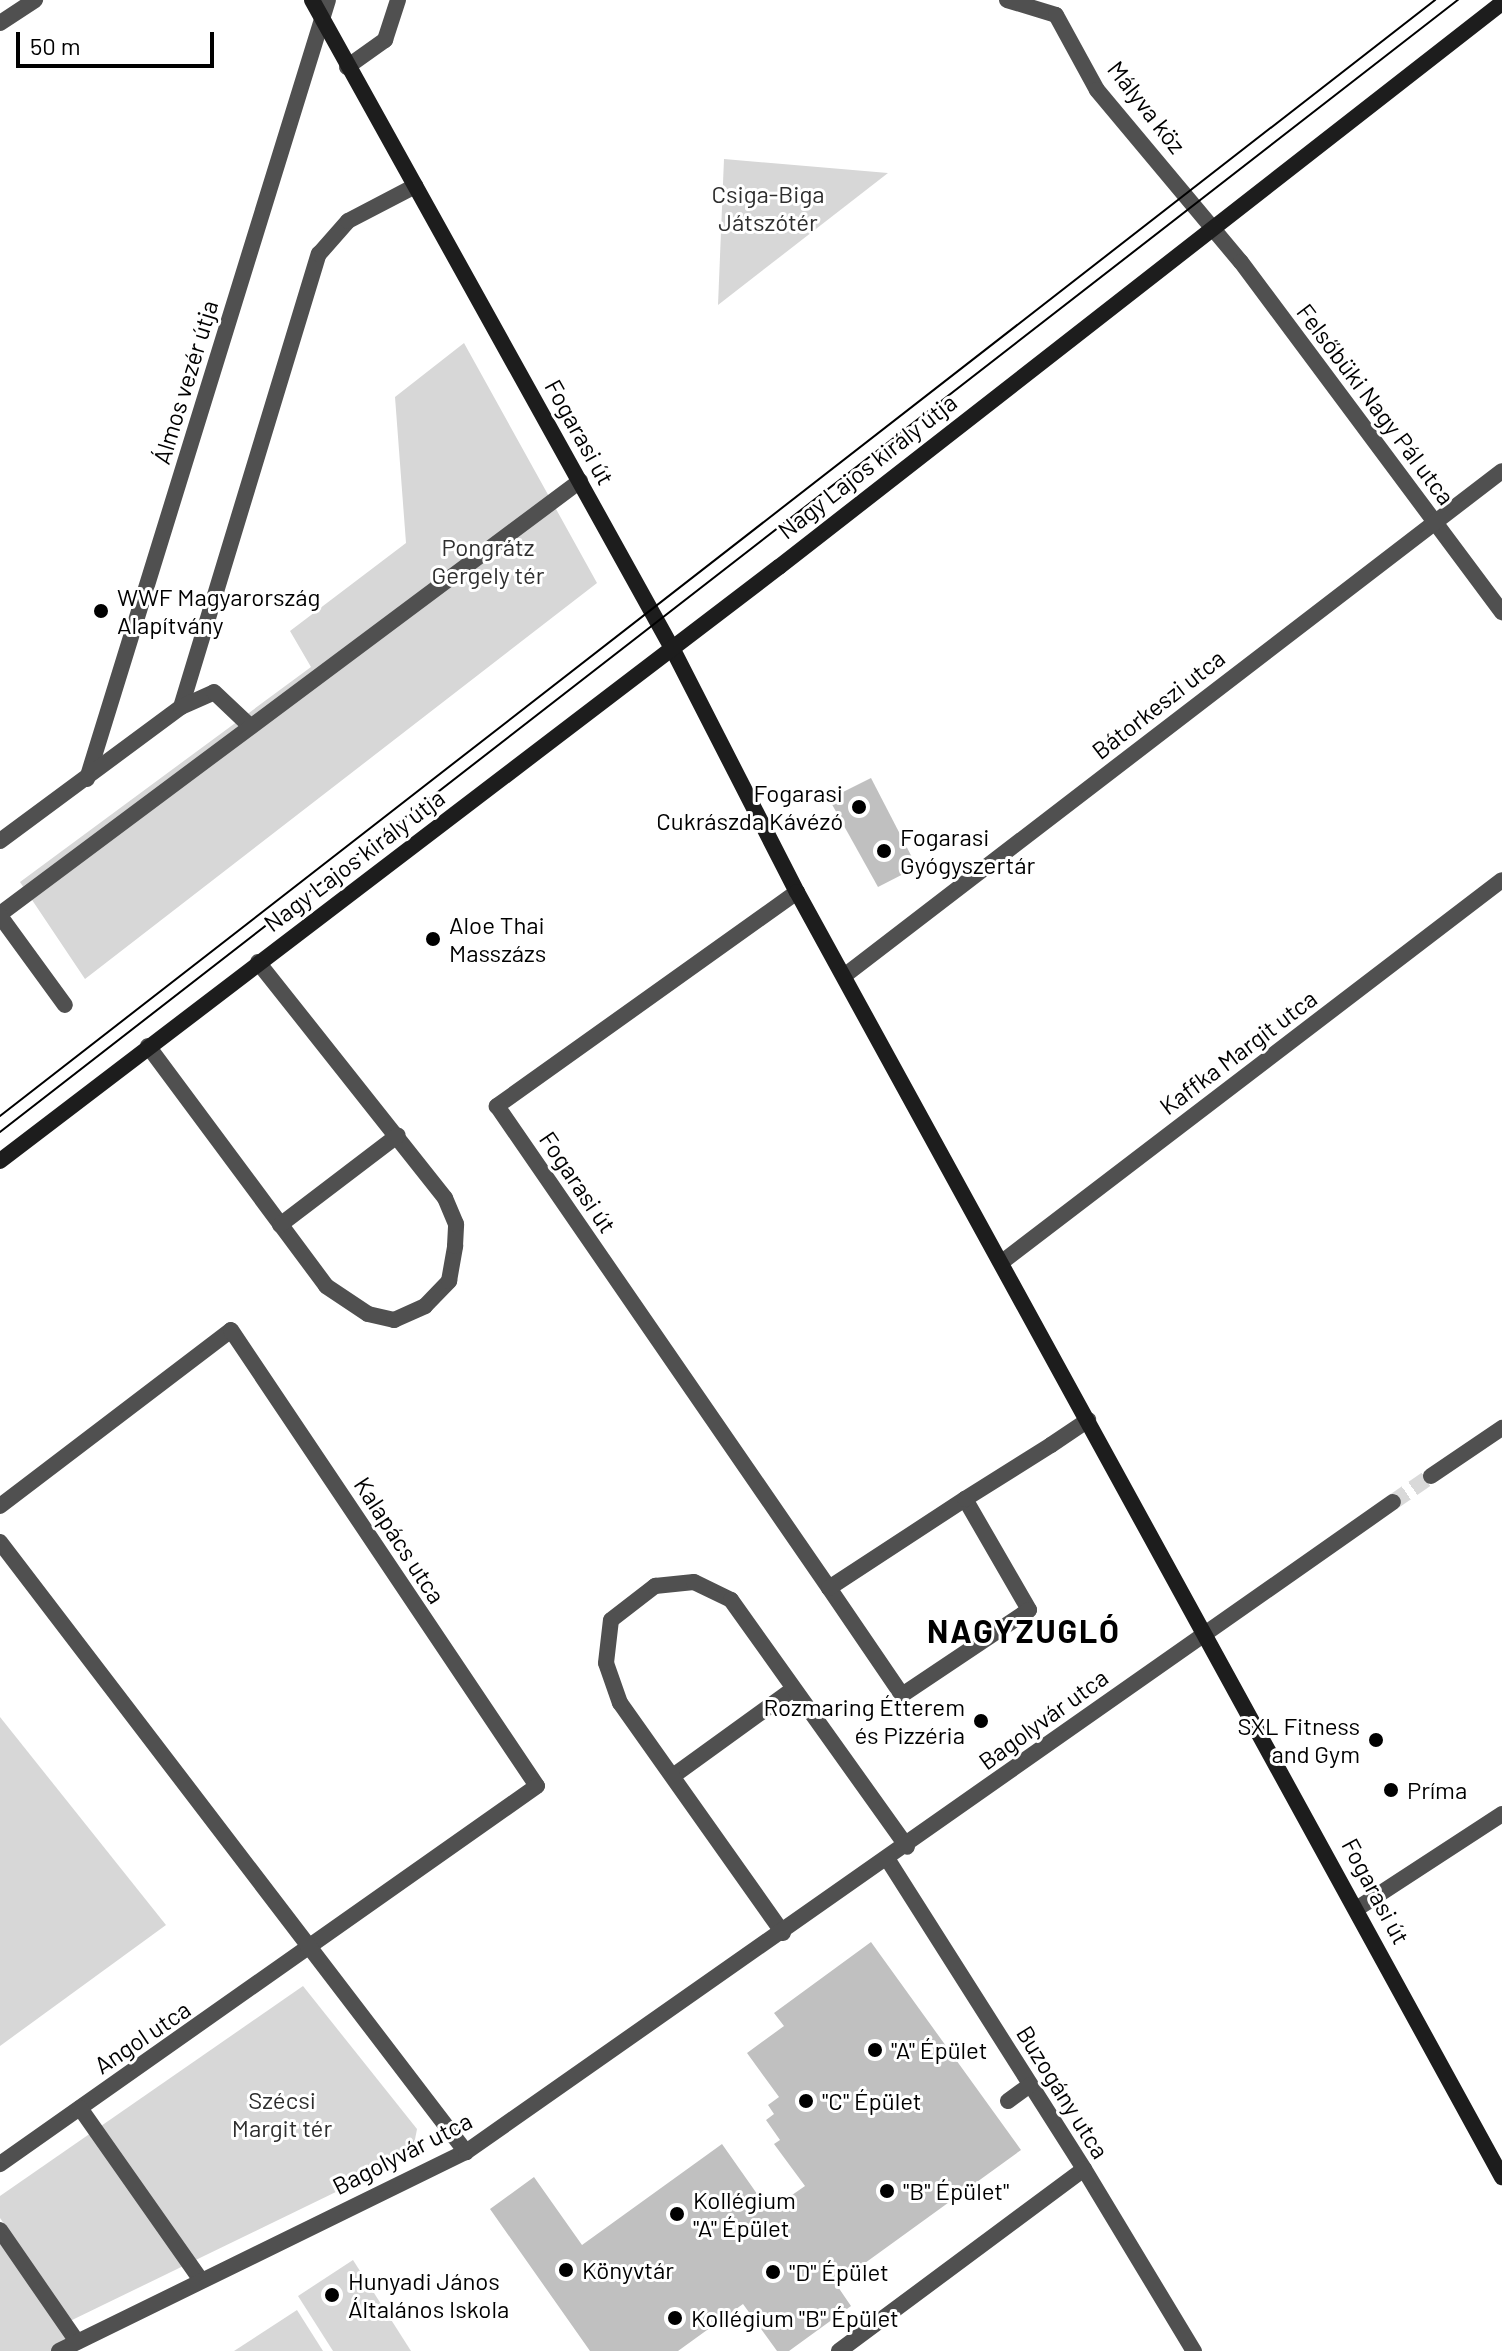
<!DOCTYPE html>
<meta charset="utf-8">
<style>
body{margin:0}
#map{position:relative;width:1502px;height:2351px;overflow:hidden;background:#fff;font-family:Barlow,sans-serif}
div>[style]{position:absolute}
.green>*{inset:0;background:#d7d7d7}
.building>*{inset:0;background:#c0c0c0}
.minor-tunnel>*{height:16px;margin-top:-8px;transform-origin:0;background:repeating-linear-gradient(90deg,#d9d9d9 0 16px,transparent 0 24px)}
.pedestrian>*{height:16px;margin:-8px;padding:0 8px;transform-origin:8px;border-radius:8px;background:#505050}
.minor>*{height:16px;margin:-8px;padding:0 8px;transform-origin:8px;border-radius:8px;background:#505050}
.secondary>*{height:16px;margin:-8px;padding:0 8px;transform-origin:8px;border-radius:8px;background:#1d1d1d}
.tram>*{height:2px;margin:-1px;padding:0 1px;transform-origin:1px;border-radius:1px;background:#000}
.dots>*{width:22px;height:22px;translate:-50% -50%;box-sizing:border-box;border:4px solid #fff;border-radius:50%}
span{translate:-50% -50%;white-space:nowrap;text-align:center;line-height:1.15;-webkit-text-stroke:6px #fff;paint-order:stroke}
.street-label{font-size:24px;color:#000}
.park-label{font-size:24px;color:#2e2e2e}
.poi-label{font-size:24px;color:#000}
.left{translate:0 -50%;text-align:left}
.right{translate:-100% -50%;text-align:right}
.district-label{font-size:32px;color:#000;font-weight:700;letter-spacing:2px}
.scale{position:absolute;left:16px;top:32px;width:198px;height:36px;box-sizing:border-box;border:4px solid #000;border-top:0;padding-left:10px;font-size:24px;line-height:28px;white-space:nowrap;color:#000;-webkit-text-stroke:6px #fff;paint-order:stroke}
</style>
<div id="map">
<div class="green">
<i style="clip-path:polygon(724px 159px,888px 173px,718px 305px)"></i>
<i style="clip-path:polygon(464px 343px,597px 583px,85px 979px,20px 882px,311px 667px,290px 631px,406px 543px,395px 397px)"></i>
<i style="clip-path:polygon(0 1717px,166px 1925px,0 2046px)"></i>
<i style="clip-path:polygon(303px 1986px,417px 2129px,412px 2155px,70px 2321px,0 2218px,0 2196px)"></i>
<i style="clip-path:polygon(0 2231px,76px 2340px,59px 2351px,0 2351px)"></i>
<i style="clip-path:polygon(353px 2260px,411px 2351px,333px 2351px,298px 2296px)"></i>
<i style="clip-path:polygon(297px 2310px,323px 2351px,234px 2351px)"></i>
</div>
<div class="building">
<i style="clip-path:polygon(871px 778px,917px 867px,878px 887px,829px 799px)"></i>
<i style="clip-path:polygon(871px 1942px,1021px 2150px,836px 2284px,851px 2306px,789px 2351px,777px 2351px,743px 2304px,678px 2351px,590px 2351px,490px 2209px,534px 2177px,582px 2245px,722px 2144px,769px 2211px,805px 2186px,774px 2144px,780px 2140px,766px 2120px,774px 2114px,768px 2105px,779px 2097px,747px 2053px,784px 2026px,774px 2013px)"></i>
</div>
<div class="minor-tunnel">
<i style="left:1393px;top:1502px;width:46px;rotate:-34.4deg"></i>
</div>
<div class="pedestrian">
<i style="left:888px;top:1860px;width:366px;rotate:57.6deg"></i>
<i style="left:1008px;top:2101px;width:27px;rotate:-36deg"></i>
</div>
<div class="minor">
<i style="left:1007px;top:0;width:51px;rotate:17deg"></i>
<i style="left:1056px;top:15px;width:85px;rotate:61.3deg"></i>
<i style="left:1097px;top:90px;width:224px;rotate:50.1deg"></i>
<i style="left:1241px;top:262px;width:437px;rotate:53.3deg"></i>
<i style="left:0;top:23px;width:42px;rotate:-33.3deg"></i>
<i style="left:347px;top:67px;width:47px;rotate:-35.4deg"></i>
<i style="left:385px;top:40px;width:42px;rotate:-72deg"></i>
<i style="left:181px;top:707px;width:474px;rotate:-73.1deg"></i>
<i style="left:319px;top:254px;width:44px;rotate:-48.7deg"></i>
<i style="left:348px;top:221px;width:76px;rotate:-27.6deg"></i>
<i style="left:87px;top:779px;width:815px;rotate:-72.81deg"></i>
<i style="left:0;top:841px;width:225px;rotate:-36.5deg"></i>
<i style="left:181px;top:707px;width:36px;rotate:-24deg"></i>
<i style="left:214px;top:692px;width:50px;rotate:43.4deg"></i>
<i style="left:797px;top:892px;width:369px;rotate:144.5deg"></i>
<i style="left:497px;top:1106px;width:585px;rotate:55.44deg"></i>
<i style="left:0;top:914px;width:724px;rotate:-36.74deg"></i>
<i style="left:0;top:916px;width:110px;rotate:53.9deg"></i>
<i style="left:844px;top:976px;width:829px;rotate:-37.51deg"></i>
<i style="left:148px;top:1046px;width:299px;rotate:53.4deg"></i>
<i style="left:326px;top:1286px;width:50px;rotate:33.7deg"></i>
<i style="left:368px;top:1314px;width:27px;rotate:13deg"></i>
<i style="left:394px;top:1320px;width:34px;rotate:-24deg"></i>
<i style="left:425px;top:1306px;width:35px;rotate:-46deg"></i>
<i style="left:449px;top:1281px;width:36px;rotate:-80deg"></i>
<i style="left:455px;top:1246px;width:22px;rotate:-87deg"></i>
<i style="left:456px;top:1224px;width:28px;rotate:-113deg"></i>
<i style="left:445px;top:1198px;width:301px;rotate:-128.4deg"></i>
<i style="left:280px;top:1225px;width:148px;rotate:-37.3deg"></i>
<i style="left:1002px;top:1262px;width:629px;rotate:-37.38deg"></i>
<i style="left:1431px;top:1476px;width:86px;rotate:-34.1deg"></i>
<i style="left:965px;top:1499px;width:128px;rotate:60deg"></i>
<i style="left:1029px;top:1610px;width:153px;rotate:146.2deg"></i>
<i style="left:902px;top:1695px;width:130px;rotate:-124.3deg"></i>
<i style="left:829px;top:1588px;width:163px;rotate:-33.2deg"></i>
<i style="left:965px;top:1499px;width:102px;rotate:-32.1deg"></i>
<i style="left:1051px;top:1445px;width:45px;rotate:-34deg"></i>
<i style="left:0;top:1506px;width:290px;rotate:-37.3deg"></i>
<i style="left:231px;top:1330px;width:549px;rotate:56.14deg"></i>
<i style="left:537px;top:1786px;width:657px;rotate:144.86deg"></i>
<i style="left:0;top:1542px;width:768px;rotate:52.62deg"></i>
<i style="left:673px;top:1776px;width:148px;rotate:-35.9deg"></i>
<i style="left:1358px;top:1908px;width:172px;rotate:-33.1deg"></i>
<i style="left:783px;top:1933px;width:282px;rotate:-125.3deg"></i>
<i style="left:620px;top:1703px;width:42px;rotate:-109.3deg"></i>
<i style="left:606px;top:1663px;width:43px;rotate:-83.4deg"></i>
<i style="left:611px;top:1620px;width:56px;rotate:-37.7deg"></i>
<i style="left:655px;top:1586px;width:39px;rotate:-6deg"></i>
<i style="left:694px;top:1582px;width:41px;rotate:25.9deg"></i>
<i style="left:731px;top:1600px;width:303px;rotate:54.5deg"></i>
<i style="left:80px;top:2108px;width:210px;rotate:54.9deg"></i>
<i style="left:0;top:2230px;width:134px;rotate:55.4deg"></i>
<i style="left:59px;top:2351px;width:453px;rotate:-26.1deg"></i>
<i style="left:466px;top:2152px;width:1132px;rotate:-35.04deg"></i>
<i style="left:839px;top:2351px;width:305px;rotate:-36.6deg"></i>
<i style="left:1084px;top:2169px;width:213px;rotate:58.9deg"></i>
</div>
<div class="secondary">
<i style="left:312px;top:0;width:741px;rotate:60.95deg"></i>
<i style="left:672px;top:648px;width:274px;rotate:62.9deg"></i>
<i style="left:797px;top:892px;width:1466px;rotate:61.25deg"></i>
<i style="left:0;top:1161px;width:980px;rotate:-37.33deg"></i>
<i style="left:779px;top:567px;width:917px;rotate:-37.96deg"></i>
</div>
<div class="tram">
<i style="left:0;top:1116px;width:1818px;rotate:-37.87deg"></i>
<i style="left:0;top:1132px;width:1846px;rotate:-37.83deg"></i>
</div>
<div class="dots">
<i style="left:101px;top:611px;background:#000"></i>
<i style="left:859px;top:807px;background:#000"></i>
<i style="left:884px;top:851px;background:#000"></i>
<i style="left:433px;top:939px;background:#000"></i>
<i style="left:981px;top:1721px;background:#000"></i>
<i style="left:1376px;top:1740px;background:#000"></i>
<i style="left:1391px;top:1790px;background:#000"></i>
<i style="left:875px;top:2050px;background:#000"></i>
<i style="left:806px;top:2101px;background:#000"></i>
<i style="left:887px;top:2191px;background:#000"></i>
<i style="left:677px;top:2214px;background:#000"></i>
<i style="left:566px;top:2270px;background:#000"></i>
<i style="left:773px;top:2272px;background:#000"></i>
<i style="left:332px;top:2295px;background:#000"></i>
<i style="left:675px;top:2318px;background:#000"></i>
</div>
<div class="street-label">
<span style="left:1147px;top:107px;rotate:52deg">Mályva köz</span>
<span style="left:185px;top:382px;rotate:-73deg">Álmos vezér útja</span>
<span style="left:1376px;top:404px;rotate:53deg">Felsőbüki Nagy Pál utca</span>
<span style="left:580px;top:432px;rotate:61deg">Fogarasi út</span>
<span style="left:867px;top:466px;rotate:-38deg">Nagy Lajos király útja</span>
<span style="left:1158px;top:704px;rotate:-38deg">Bátorkeszi utca</span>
<span style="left:354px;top:860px;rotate:-37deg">Nagy Lajos király útja</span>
<span style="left:1238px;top:1052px;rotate:-37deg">Kaffka Margit utca</span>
<span style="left:578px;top:1182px;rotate:56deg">Fogarasi út</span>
<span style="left:400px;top:1540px;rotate:57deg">Kalapács utca</span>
<span style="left:1043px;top:1719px;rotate:-36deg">Bagolyvár utca</span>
<span style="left:1376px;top:1891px;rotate:62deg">Fogarasi út</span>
<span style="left:142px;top:2037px;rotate:-34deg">Angol utca</span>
<span style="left:1063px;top:2092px;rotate:58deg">Buzogány utca</span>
<span style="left:402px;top:2153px;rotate:-27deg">Bagolyvár utca</span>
</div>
<div class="park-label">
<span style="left:768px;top:208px">Csiga-Biga<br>Játszótér</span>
<span style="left:488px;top:561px">Pongrátz<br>Gergely tér</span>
<span style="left:282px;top:2114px">Szécsi<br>Margit tér</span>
</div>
<div class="poi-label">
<span class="left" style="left:117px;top:611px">WWF Magyarország<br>Alapítvány</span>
<span class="right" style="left:843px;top:807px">Fogarasi<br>Cukrászda Kávézó</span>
<span class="left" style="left:900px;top:851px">Fogarasi<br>Gyógyszertár</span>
<span class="left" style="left:449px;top:939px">Aloe Thai<br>Masszázs</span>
<span class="right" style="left:965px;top:1721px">Rozmaring Étterem<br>és Pizzéria</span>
<span class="right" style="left:1360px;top:1740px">SXL Fitness<br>and Gym</span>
<span class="left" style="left:1407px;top:1790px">Príma</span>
<span class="left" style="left:891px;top:2050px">"A" Épület</span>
<span class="left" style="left:822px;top:2101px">"C" Épület</span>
<span class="left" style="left:903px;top:2191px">"B" Épület"</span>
<span class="left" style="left:693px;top:2214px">Kollégium<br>"A" Épület</span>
<span class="left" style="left:582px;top:2270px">Könyvtár</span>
<span class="left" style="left:789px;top:2272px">"D" Épület</span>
<span class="left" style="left:348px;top:2295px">Hunyadi János<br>Általános Iskola</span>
<span class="left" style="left:691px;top:2318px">Kollégium "B" Épület</span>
</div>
<div class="district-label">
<span style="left:1024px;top:1630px">NAGYZUGLÓ</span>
</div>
<div class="scale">50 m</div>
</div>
